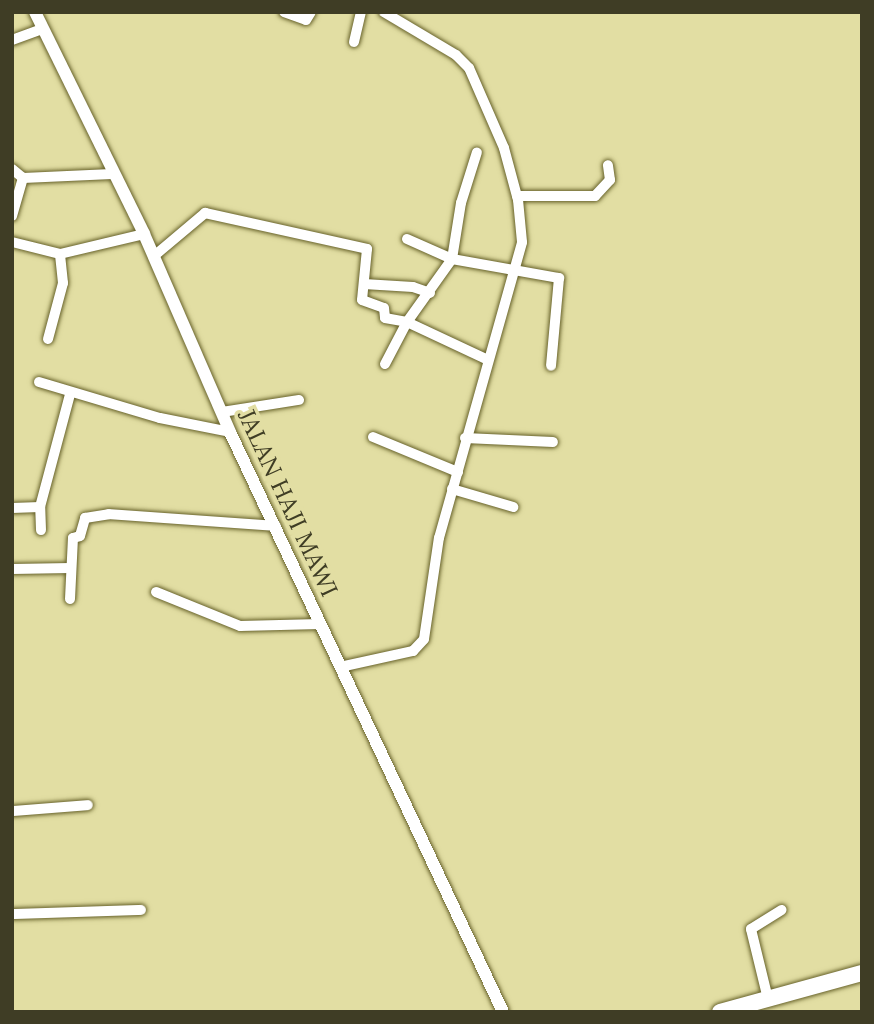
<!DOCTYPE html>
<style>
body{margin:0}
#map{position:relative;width:874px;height:1024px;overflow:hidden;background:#e2dea3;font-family:Lora,serif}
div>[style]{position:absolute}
.roads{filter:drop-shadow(0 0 2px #67622a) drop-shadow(0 0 2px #67622a)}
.minor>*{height:10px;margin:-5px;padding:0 5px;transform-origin:5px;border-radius:5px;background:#fff}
.tertiary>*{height:12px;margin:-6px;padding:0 6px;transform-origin:6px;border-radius:6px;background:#fff}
.primary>*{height:16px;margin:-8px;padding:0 8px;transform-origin:8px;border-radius:8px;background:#fff}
span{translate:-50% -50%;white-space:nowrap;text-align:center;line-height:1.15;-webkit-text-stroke:7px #e2dea3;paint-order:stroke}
.street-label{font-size:24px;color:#3f3d25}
.frame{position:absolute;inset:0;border:14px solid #3f3d25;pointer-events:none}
</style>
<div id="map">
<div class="roads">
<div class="minor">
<i style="left:284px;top:12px;width:23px;rotate:20deg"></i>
<i style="left:306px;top:20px;width:9px;rotate:-58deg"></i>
<i style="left:12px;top:40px;width:32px;rotate:-20deg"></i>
<i style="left:354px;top:42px;width:31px;rotate:-77deg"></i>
<i style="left:12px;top:169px;width:14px;rotate:39deg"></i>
<i style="left:23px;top:178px;width:89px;rotate:-2.6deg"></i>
<i style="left:517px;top:196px;width:78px"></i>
<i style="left:595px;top:196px;width:22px;rotate:-47deg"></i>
<i style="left:610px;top:180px;width:15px;rotate:-98deg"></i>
<i style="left:12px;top:216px;width:40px;rotate:-74deg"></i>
<i style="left:407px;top:239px;width:49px;rotate:24deg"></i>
<i style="left:452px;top:259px;width:109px;rotate:10.1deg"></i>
<i style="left:559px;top:278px;width:88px;rotate:95.2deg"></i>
<i style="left:12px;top:242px;width:49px;rotate:14deg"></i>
<i style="left:60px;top:254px;width:86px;rotate:-13.4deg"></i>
<i style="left:154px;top:256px;width:67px;rotate:-40.1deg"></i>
<i style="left:205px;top:213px;width:166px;rotate:12.5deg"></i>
<i style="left:367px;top:249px;width:51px;rotate:95.6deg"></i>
<i style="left:362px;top:300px;width:23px;rotate:20deg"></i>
<i style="left:384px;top:308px;width:10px;rotate:84deg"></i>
<i style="left:385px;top:318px;width:22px;rotate:10deg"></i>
<i style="left:407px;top:322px;width:89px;rotate:25.1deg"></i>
<i style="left:364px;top:284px;width:49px;rotate:3.5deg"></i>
<i style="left:413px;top:287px;width:18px;rotate:19deg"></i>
<i style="left:48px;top:339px;width:58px;rotate:-75deg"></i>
<i style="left:63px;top:283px;width:29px;rotate:-96deg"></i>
<i style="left:385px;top:364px;width:47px;rotate:-62.4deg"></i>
<i style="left:407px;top:322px;width:77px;rotate:-54.5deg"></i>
<i style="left:452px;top:259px;width:57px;rotate:-80.9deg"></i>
<i style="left:461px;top:203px;width:53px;rotate:-72.6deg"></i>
<i style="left:39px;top:382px;width:126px;rotate:16.6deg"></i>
<i style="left:160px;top:418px;width:71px;rotate:11.3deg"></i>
<i style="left:222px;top:412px;width:78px;rotate:-8.9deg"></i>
<i style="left:373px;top:437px;width:92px;rotate:22.4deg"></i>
<i style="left:465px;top:438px;width:88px;rotate:2.6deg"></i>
<i style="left:452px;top:489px;width:64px;rotate:16.4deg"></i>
<i style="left:12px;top:508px;width:28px;rotate:-2deg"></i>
<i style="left:41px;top:530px;width:23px;rotate:-92deg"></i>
<i style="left:40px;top:507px;width:117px;rotate:-75.1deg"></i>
<i style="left:12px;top:569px;width:59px;rotate:-1deg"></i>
<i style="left:156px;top:592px;width:91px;rotate:22deg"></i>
<i style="left:240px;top:626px;width:80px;rotate:-1.4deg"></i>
<i style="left:70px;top:599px;width:61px;rotate:-87.2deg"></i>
<i style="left:73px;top:538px;width:7px;rotate:-16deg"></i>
<i style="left:80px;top:536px;width:19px;rotate:-74deg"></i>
<i style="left:85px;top:518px;width:24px;rotate:-9deg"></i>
<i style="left:109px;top:514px;width:167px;rotate:4.1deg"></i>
<i style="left:340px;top:667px;width:75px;rotate:-12.4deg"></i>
<i style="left:413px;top:651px;width:16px;rotate:-47deg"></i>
<i style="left:424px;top:639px;width:102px;rotate:-81.6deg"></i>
<i style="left:439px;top:538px;width:307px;rotate:-74.3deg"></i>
<i style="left:522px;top:242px;width:42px;rotate:-95.4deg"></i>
<i style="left:518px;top:200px;width:54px;rotate:-105.1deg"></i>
<i style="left:504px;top:148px;width:87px;rotate:-113.6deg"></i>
<i style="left:469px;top:68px;width:18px;rotate:-135deg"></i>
<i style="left:456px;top:55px;width:84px;rotate:-149.2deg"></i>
<i style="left:12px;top:811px;width:76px;rotate:-4.5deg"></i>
<i style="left:12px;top:914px;width:129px;rotate:-1.8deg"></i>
<i style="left:768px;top:999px;width:72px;rotate:-103.7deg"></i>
<i style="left:751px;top:929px;width:36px;rotate:-32deg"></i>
</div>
<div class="tertiary">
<i style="left:35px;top:12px;width:247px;rotate:63.8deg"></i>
<i style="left:144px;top:234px;width:216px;rotate:66.5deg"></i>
<i style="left:230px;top:432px;width:641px;rotate:64.79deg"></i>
</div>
<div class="primary">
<i style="left:720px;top:1012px;width:147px;rotate:-15.4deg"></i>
</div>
</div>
<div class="street-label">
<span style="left:288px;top:503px;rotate:65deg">JALAN HAJI MAWI</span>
</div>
<div class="frame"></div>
</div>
